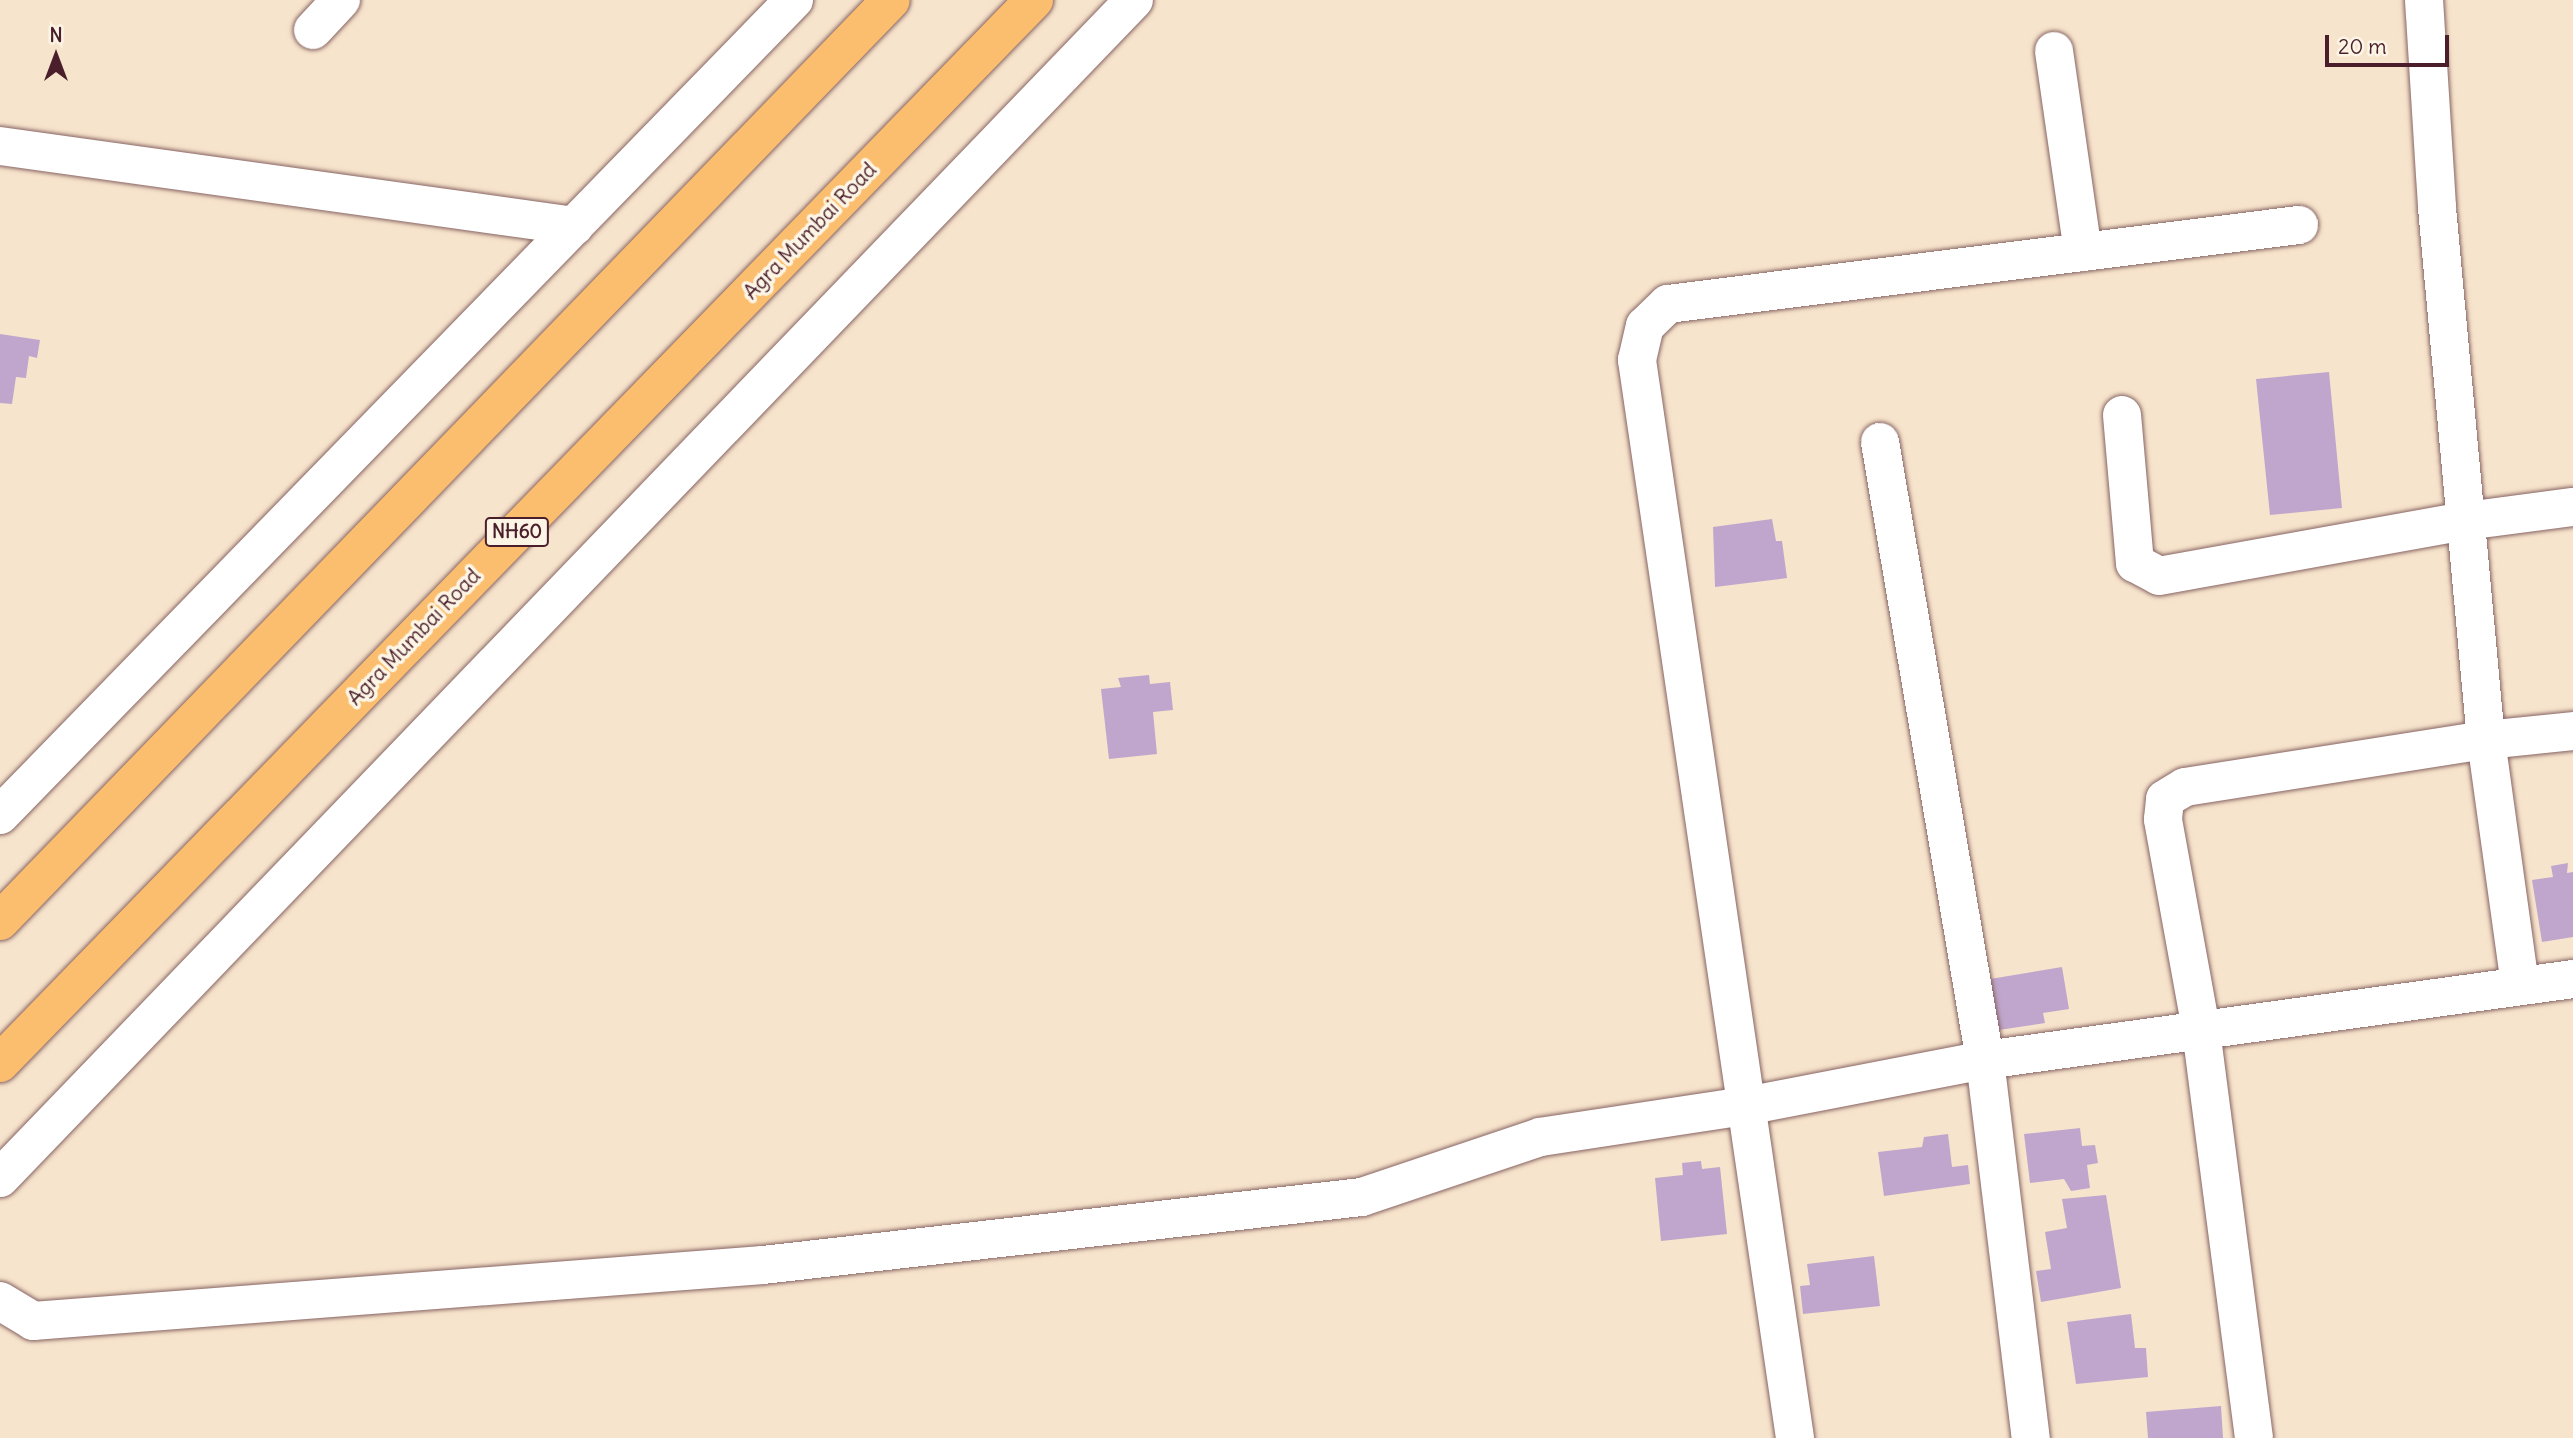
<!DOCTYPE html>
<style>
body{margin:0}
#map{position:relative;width:2573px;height:1438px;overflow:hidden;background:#f7e4cc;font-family:Delius,sans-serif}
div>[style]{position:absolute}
.building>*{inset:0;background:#c0a6cc}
.roads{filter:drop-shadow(0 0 2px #876463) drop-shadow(0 0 2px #876463)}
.minor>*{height:38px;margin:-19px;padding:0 19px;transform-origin:19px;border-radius:19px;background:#fff}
.highway>*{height:38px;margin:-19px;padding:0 19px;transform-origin:19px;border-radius:19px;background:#fbbe6e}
span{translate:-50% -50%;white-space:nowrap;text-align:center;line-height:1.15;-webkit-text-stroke:7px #fcf5e5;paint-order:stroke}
.shield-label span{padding:2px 5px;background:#fcf5e5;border:2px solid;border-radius:5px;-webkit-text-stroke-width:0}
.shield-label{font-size:19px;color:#4a1f2b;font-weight:700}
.street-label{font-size:21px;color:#4a1f2b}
.north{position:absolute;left:21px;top:21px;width:70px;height:70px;-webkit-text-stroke:5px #fcf5e5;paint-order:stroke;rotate:0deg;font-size:19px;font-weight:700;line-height:28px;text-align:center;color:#4a1f2b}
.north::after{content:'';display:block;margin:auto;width:24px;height:32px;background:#4a1f2b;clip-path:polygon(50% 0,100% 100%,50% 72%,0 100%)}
.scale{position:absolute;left:2325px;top:35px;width:124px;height:32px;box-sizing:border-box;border:4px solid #4a1f2b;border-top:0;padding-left:9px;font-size:21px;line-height:24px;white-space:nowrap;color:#4a1f2b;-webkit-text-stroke:5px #fcf5e5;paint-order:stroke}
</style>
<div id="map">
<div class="building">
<i style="clip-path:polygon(0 334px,40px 340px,37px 358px,29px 356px,26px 378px,16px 377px,12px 404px,0 403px)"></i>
<i style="clip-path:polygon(2329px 372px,2342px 508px,2270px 515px,2256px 379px)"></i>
<i style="clip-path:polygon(1772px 519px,1776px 541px,1782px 541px,1787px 578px,1715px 587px,1713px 527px)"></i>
<i style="clip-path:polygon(1149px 675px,1150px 684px,1170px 682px,1173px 710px,1153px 712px,1157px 754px,1109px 759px,1101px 689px,1121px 687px,1118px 678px)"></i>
<i style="clip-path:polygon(2568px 863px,2567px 873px,2573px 872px,2573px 937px,2542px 942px,2532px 880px,2553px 877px,2551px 866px)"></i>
<i style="clip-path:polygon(2062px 967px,2069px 1009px,2043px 1013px,2045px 1023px,1999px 1030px,1990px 979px)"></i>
<i style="clip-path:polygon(2080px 1128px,2082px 1146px,2095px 1145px,2098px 1163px,2087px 1165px,2090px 1188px,2071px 1191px,2064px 1179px,2030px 1183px,2024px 1134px)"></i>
<i style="clip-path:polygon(1948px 1134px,1952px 1167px,1968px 1165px,1970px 1184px,1884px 1196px,1878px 1152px,1922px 1147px,1924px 1137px)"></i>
<i style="clip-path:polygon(1701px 1161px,1702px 1169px,1720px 1167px,1727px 1234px,1661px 1241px,1655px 1178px,1683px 1175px,1682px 1163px)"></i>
<i style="clip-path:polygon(2106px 1195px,2121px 1288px,2041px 1302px,2036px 1271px,2051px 1269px,2045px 1232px,2067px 1228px,2062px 1199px)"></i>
<i style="clip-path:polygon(1874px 1256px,1880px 1306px,1803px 1314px,1800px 1286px,1810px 1285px,1807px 1264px)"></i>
<i style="clip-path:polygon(2131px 1314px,2135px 1348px,2146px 1348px,2148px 1377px,2076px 1384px,2067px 1322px)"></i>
<i style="clip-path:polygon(2221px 1406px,2223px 1438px,2148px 1438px,2146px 1412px)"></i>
</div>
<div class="roads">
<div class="minor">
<i style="left:2424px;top:0;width:208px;rotate:86.4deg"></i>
<i style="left:2437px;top:208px;width:534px;rotate:84.74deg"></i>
<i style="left:2486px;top:740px;width:248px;rotate:82.1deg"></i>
<i style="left:313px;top:30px;width:41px;rotate:-47deg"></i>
<i style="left:2054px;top:51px;width:203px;rotate:81.8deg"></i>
<i style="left:0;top:146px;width:580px;rotate:7.93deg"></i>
<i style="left:2122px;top:415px;width:149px;rotate:85deg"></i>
<i style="left:2135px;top:563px;width:27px;rotate:28deg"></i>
<i style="left:2159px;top:576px;width:312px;rotate:-10.2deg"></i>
<i style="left:2466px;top:521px;width:108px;rotate:-7.5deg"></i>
<i style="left:1880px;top:442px;width:627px;rotate:80.36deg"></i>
<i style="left:1985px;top:1060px;width:381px;rotate:83.1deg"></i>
<i style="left:0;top:815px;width:1138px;rotate:-45.75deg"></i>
<i style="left:0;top:1178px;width:1635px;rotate:-46.09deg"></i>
<i style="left:0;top:1301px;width:39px;rotate:31deg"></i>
<i style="left:33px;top:1321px;width:732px;rotate:-4.39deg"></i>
<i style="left:763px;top:1265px;width:603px;rotate:-6.48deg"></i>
<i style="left:1362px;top:1197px;width:188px;rotate:-18.6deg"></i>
<i style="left:1540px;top:1137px;width:208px;rotate:-8.6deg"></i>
<i style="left:1746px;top:1106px;width:243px;rotate:-10.9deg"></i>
<i style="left:1985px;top:1060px;width:594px;rotate:-7.84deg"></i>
<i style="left:1795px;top:1438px;width:1090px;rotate:-98.34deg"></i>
<i style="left:1637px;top:360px;width:35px;rotate:-77deg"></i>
<i style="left:1645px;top:326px;width:32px;rotate:-44deg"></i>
<i style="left:1668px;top:304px;width:636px;rotate:-7.14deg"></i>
<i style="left:2254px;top:1438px;width:412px;rotate:-97.4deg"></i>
<i style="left:2201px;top:1029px;width:213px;rotate:-100.3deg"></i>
<i style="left:2163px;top:819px;width:20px;rotate:-84deg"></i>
<i style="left:2165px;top:799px;width:23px;rotate:-31deg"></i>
<i style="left:2185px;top:787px;width:305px;rotate:-8.9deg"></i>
<i style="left:2486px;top:740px;width:87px;rotate:-5.9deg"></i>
</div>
<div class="highway">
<i style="left:0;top:921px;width:1281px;rotate:-45.95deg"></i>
<i style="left:0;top:1063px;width:1483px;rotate:-45.79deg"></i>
</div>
</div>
<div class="shield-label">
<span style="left:517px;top:532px">NH60</span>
</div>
<div class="street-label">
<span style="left:810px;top:231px;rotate:-46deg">Agra Mumbai Road</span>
<span style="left:414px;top:637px;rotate:-46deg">Agra Mumbai Road</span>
</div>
<div class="north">N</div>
<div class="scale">20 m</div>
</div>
